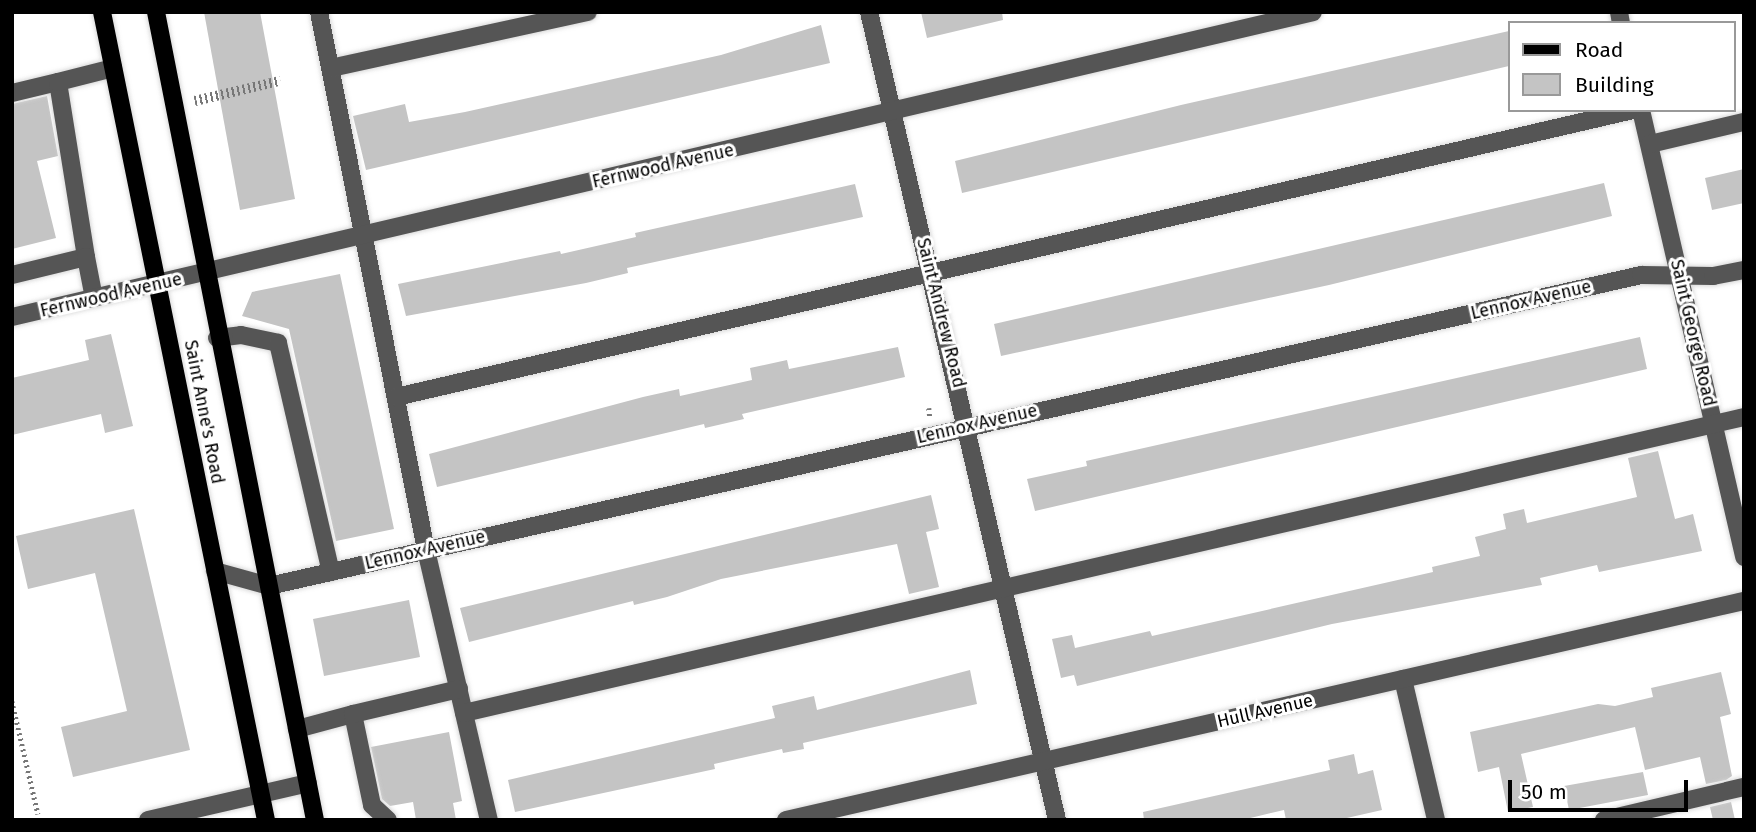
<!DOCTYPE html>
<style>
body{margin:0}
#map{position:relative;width:1756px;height:832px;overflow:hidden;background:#fff;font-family:"Fira Sans",sans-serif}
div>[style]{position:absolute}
.building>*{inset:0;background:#c4c4c4}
.path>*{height:4.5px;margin-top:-2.25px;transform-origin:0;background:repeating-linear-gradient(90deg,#777 0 2px,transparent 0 5.5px)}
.roads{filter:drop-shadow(0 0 2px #dbdbdb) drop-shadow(0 0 2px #dbdbdb)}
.minor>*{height:18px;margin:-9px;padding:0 9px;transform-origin:9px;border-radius:9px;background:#555}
.major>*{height:18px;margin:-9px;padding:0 9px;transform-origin:9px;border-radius:9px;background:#000}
span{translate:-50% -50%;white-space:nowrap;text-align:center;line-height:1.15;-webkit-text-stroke:6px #fff;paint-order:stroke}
.street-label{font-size:18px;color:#000}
.frame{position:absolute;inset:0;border:14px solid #000;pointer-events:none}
.legend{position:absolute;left:1508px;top:21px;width:228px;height:91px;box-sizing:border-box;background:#fff;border:2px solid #999;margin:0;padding:9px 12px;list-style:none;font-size:21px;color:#000}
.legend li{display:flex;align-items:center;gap:14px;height:35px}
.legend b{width:35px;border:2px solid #999}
.scale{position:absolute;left:1508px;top:780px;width:180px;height:32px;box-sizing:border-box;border:4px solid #000;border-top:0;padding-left:9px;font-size:21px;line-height:24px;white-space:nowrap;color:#000;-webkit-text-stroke:5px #fff;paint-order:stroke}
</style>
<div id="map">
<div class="building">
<i style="clip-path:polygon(204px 12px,260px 12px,295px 199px,240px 210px)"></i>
<i style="clip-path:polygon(921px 12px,1002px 12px,1003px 20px,927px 38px)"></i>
<i style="clip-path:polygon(821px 25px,830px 63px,366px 170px,353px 116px,405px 104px,409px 122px,465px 112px,721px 55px)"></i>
<i style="clip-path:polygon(1509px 31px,1509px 66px,962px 193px,955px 161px,1181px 105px)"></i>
<i style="clip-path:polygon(47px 96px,58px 156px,37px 161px,56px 238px,12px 249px,12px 104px)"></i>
<i style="clip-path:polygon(1744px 169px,1744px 203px,1712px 210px,1705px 178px)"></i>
<i style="clip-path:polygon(1604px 183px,1612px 216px,1329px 285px,1001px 356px,994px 324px)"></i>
<i style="clip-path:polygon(855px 184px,863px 217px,627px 268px,628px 273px,586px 283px,406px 316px,398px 284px,560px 251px,561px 254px,636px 237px,635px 233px)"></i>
<i style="clip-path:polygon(340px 274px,394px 529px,336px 541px,289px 329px,242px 316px,252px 292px)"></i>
<i style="clip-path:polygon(111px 334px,133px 426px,105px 433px,101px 414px,12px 435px,12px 378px,89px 360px,85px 340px)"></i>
<i style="clip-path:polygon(1640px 337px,1647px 369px,1035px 511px,1027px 479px,1087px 466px,1086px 461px)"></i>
<i style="clip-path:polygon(898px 347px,905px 377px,742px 414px,744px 419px,705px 428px,704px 424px,437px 487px,429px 454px,643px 397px,679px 389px,680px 396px,752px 380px,750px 368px,787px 360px,789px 369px)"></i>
<i style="clip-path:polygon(1658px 451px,1675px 519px,1693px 514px,1702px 551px,1599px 572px,1597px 565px,1540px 578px,1542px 585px,1332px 624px,1077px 686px,1074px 675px,1061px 678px,1052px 639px,1072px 635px,1075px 648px,1150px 631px,1152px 636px,1433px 572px,1432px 567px,1480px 556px,1475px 537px,1506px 529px,1503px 514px,1524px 509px,1527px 523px,1637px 497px,1628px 458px)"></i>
<i style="clip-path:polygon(931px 495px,939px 529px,926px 532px,939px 587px,909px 594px,897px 544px,721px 579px,667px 597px,634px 605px,633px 601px,469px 642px,460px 608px)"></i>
<i style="clip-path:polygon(134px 509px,190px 750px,73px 777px,61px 727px,127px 711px,95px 573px,28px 589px,16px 536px)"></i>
<i style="clip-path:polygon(409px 600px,420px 657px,324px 676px,313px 619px)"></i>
<i style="clip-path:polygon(970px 670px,977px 704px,803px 743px,804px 749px,783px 753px,782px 749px,714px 764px,715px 769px,515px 812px,508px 780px,775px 718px,772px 706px,814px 696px,817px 710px)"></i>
<i style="clip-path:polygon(1721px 672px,1731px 714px,1720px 717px,1732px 776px,1726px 780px,1706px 784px,1700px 757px,1645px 770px,1635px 727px,1521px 754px,1533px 807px,1508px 812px,1499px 767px,1478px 772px,1470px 732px,1598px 704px,1615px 706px,1653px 697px,1651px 688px)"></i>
<i style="clip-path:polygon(449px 732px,462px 801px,453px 803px,456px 820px,416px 820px,413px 802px,390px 806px,382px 799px,371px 747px)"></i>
<i style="clip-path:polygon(1354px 754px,1358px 774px,1373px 770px,1382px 810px,1338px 820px,1286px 820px,1284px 810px,1242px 820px,1144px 820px,1143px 812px,1330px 770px,1328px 760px)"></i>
<i style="clip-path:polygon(1643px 772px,1648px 795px,1569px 810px,1564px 786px)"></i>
<i style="clip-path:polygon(1731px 802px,1735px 820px,1713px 820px,1710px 807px)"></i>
</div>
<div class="path">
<i style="left:1652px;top:12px;width:1px;rotate:90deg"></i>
<i style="left:194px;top:98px;width:88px;rotate:-13.1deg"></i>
<i style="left:195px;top:103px;width:86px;rotate:-13.4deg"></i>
<i style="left:929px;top:408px;width:10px;rotate:84deg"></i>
<i style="left:12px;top:701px;width:116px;rotate:77deg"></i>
</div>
<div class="roads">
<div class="minor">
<i style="left:319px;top:12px;width:549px;rotate:78.75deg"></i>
<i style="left:426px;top:550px;width:277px;rotate:76.9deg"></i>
<i style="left:869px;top:12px;width:830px;rotate:76.9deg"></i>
<i style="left:1619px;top:12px;width:11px;rotate:80deg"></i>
<i style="left:331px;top:68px;width:263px;rotate:-12.3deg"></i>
<i style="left:12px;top:93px;width:47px;rotate:-13.4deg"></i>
<i style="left:1641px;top:110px;width:459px;rotate:77deg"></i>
<i style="left:1650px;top:144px;width:97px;rotate:-13.2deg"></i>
<i style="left:86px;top:257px;width:177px;rotate:-99.1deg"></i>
<i style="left:58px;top:82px;width:57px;rotate:-14.3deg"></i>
<i style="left:12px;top:275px;width:76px;rotate:-13.7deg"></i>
<i style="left:86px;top:257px;width:42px;rotate:79deg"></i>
<i style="left:12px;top:317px;width:1336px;rotate:-13.19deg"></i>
<i style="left:217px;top:338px;width:24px;rotate:-7deg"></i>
<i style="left:241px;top:335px;width:38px;rotate:12deg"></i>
<i style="left:278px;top:343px;width:235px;rotate:77deg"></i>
<i style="left:396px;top:397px;width:1270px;rotate:-13.06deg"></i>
<i style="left:215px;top:571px;width:56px;rotate:15.5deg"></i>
<i style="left:269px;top:586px;width:1407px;rotate:-12.77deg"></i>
<i style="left:1641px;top:275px;width:72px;rotate:0.8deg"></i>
<i style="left:1713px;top:276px;width:32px;rotate:-11deg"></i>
<i style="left:1403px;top:679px;width:145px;rotate:76.8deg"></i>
<i style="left:464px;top:713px;width:1314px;rotate:-13.02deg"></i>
<i style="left:297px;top:729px;width:58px;rotate:-15deg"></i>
<i style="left:148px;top:820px;width:164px;rotate:-13deg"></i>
<i style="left:388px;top:820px;width:22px;rotate:-137deg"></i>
<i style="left:372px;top:805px;width:93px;rotate:-101.8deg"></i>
<i style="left:353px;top:714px;width:109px;rotate:-13.3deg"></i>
<i style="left:786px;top:820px;width:983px;rotate:-12.88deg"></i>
<i style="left:1604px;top:820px;width:144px;rotate:-13.3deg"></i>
</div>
<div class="major">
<i style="left:102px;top:12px;width:824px;rotate:78.53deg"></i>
<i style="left:156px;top:12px;width:823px;rotate:78.87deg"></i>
</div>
</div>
<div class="street-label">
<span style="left:663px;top:166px;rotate:-13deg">Fernwood Avenue</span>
<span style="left:111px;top:295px;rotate:-13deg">Fernwood Avenue</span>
<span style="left:1531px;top:300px;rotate:-13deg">Lennox Avenue</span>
<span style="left:941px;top:313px;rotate:76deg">Saint Andrew Road</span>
<span style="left:1693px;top:333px;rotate:77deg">Saint George Road</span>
<span style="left:204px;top:412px;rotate:79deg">Saint Anne's Road</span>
<span style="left:977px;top:424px;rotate:-13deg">Lennox Avenue</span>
<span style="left:425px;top:550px;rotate:-13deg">Lennox Avenue</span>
<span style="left:1265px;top:711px;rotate:-13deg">Hull Avenue</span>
</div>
<div class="frame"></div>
<ul class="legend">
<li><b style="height:9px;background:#000"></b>Road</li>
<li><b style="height:19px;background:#c4c4c4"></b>Building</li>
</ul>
<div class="scale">50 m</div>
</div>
